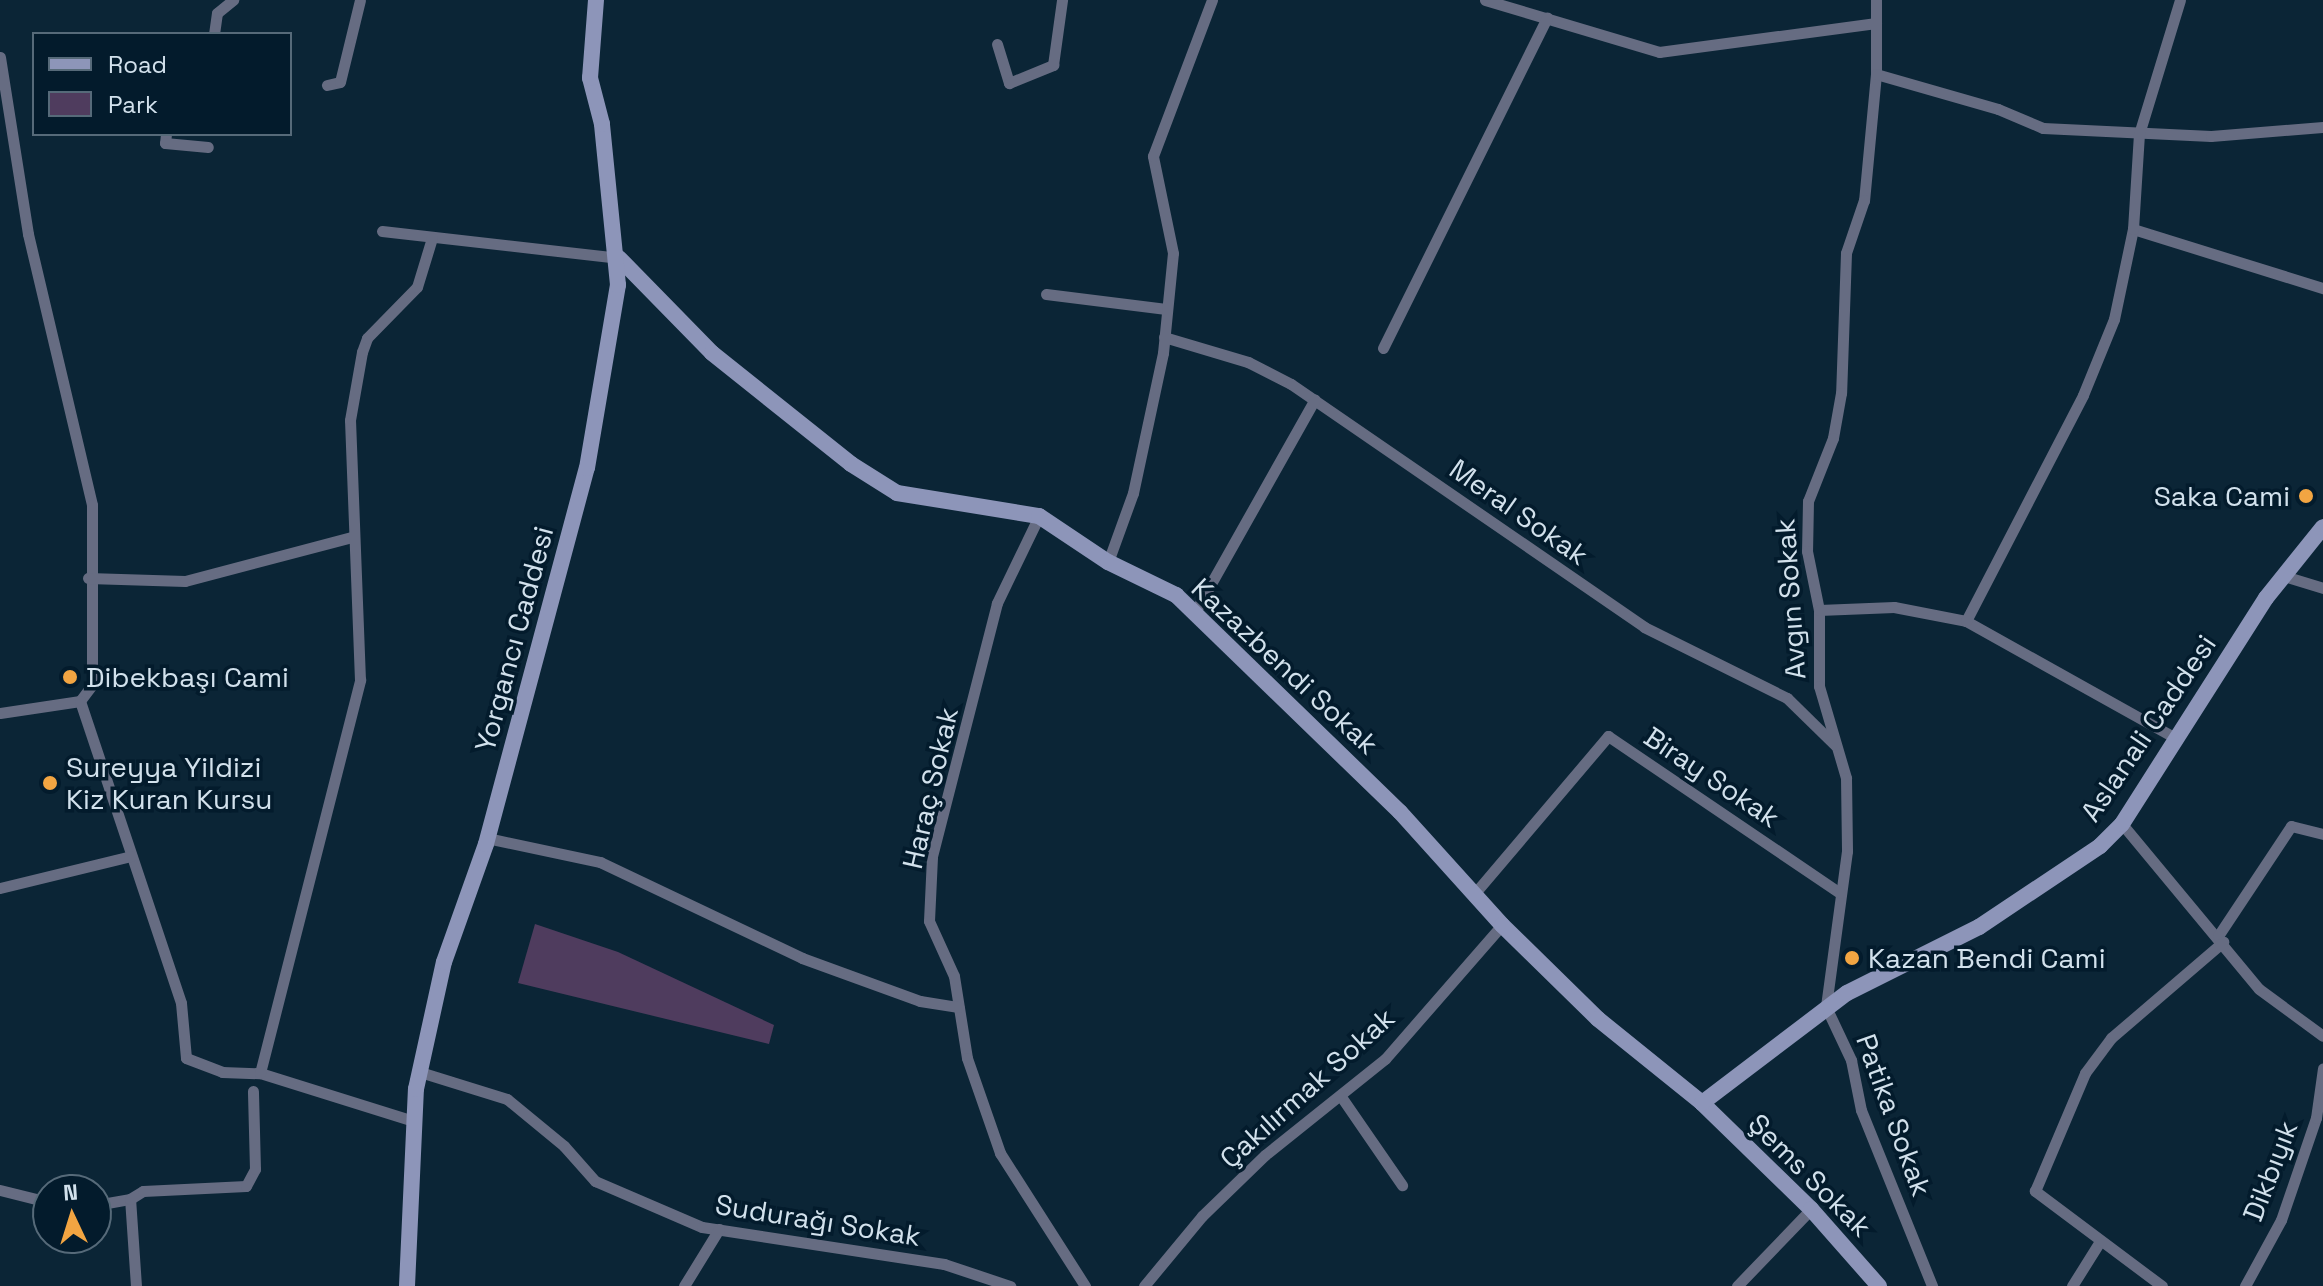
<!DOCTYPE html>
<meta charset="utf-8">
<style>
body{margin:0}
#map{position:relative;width:2323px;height:1286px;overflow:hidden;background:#0b2536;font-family:"Space Grotesk",sans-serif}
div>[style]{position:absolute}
.green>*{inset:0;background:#4f3c5e}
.street>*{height:11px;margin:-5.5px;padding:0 5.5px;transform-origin:5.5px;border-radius:5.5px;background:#666c82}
.secondary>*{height:16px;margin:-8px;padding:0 8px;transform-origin:8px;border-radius:8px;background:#8d95b9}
.dots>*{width:22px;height:22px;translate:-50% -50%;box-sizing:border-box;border:4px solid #031b2c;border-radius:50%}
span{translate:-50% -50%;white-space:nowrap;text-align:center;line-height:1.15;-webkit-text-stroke:7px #031b2c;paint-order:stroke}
.poi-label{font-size:28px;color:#d2e1ec}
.right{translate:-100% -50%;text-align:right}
.left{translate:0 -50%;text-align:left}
.street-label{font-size:28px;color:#d2e1ec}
.legend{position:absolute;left:32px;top:32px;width:260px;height:104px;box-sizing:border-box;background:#031b2c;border:2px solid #566a79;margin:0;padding:10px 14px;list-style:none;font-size:24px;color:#d2e1ec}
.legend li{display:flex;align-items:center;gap:16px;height:40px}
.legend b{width:40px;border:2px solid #566a79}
.north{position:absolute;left:32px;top:1174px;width:80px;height:80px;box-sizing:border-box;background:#031b2c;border:2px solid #566a79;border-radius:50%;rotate:356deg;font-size:22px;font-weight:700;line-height:32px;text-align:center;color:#d2e1ec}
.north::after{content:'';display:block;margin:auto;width:28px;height:36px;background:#f2a542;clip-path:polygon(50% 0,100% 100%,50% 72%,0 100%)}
</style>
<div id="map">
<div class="green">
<i style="clip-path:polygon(535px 924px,618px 952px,774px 1025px,769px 1044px,518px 983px)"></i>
</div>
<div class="street">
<i style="left:1485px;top:0;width:182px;rotate:16.6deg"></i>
<i style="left:1659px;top:52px;width:219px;rotate:-7.6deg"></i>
<i style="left:1876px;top:0;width:74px;rotate:90deg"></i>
<i style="left:1876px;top:74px;width:127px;rotate:95.4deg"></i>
<i style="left:1864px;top:200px;width:56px;rotate:108.8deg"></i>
<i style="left:1846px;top:253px;width:140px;rotate:92deg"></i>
<i style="left:1841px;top:393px;width:46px;rotate:100.1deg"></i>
<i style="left:1833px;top:438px;width:68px;rotate:111.6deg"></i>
<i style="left:1808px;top:501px;width:50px;rotate:91.1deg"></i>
<i style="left:1807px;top:551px;width:60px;rotate:78.5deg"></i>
<i style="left:1819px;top:610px;width:76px;rotate:90deg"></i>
<i style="left:1819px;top:686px;width:96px;rotate:73.6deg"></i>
<i style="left:1846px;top:778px;width:73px;rotate:89.2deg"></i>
<i style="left:1847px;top:851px;width:157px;rotate:97.7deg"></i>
<i style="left:1826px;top:1007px;width:59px;rotate:64.7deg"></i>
<i style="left:1851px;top:1060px;width:51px;rotate:78.7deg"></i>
<i style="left:1861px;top:1110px;width:190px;rotate:68deg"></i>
<i style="left:214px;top:34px;width:21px;rotate:-82deg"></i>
<i style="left:217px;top:13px;width:21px;rotate:-39deg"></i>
<i style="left:997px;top:44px;width:41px;rotate:72.9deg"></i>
<i style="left:1009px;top:83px;width:48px;rotate:-22.2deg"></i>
<i style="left:1053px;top:65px;width:66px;rotate:-82.1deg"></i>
<i style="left:0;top:57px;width:179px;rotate:81deg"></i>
<i style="left:28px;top:234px;width:278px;rotate:76.7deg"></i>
<i style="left:92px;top:505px;width:180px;rotate:90deg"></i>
<i style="left:92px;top:685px;width:20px;rotate:127deg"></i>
<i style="left:1876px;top:74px;width:127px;rotate:16deg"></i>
<i style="left:1998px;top:109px;width:49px;rotate:22.9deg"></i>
<i style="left:2043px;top:128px;width:168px;rotate:2.7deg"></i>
<i style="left:2211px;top:136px;width:112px;rotate:-4.6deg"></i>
<i style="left:327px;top:85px;width:13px;rotate:-13deg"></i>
<i style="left:340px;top:82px;width:84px;rotate:-76.3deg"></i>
<i style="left:166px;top:134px;width:9px;rotate:96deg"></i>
<i style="left:165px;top:143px;width:43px;rotate:5.3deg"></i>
<i style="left:2133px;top:229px;width:199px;rotate:17.3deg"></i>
<i style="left:382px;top:231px;width:239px;rotate:6.5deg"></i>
<i style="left:1046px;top:294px;width:121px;rotate:7.1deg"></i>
<i style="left:1164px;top:337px;width:88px;rotate:16.6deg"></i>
<i style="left:1248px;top:362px;width:48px;rotate:27.1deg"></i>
<i style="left:1291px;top:384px;width:429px;rotate:34.5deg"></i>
<i style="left:1644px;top:627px;width:160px;rotate:26.4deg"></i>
<i style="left:1787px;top:698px;width:67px;rotate:44.4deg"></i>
<i style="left:1383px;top:348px;width:369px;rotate:-63.6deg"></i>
<i style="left:1039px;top:516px;width:97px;rotate:115.8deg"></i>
<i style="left:997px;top:603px;width:262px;rotate:104.4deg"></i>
<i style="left:932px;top:857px;width:64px;rotate:92.7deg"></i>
<i style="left:929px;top:921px;width:60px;rotate:65.6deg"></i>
<i style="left:954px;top:976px;width:83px;rotate:81deg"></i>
<i style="left:967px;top:1058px;width:101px;rotate:70.8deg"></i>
<i style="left:1000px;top:1153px;width:158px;rotate:57.4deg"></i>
<i style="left:1108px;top:562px;width:73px;rotate:-70.1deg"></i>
<i style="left:1133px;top:493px;width:143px;rotate:-77.9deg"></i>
<i style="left:1163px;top:353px;width:100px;rotate:-84.3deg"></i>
<i style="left:1173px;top:253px;width:99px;rotate:-101.7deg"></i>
<i style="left:1153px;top:156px;width:167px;rotate:-69.3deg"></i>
<i style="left:2284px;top:576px;width:41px;rotate:17.1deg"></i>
<i style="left:88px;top:578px;width:97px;rotate:1.8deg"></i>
<i style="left:185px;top:581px;width:172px;rotate:-14.8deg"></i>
<i style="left:1819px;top:610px;width:75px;rotate:-2.3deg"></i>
<i style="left:1894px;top:607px;width:73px;rotate:11deg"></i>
<i style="left:1966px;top:621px;width:242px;rotate:29.2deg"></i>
<i style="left:1195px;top:612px;width:244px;rotate:-60.6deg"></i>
<i style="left:1966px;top:621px;width:254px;rotate:-62.6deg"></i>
<i style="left:2083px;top:395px;width:82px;rotate:-67.8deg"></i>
<i style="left:2114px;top:319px;width:92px;rotate:-78.1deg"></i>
<i style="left:2133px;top:229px;width:95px;rotate:-86.4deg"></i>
<i style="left:2139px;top:134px;width:140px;rotate:-73deg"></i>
<i style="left:0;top:713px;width:81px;rotate:-8.5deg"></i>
<i style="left:80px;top:701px;width:318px;rotate:71.5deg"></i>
<i style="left:181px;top:1003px;width:55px;rotate:84.8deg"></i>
<i style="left:186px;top:1058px;width:39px;rotate:21deg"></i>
<i style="left:222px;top:1072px;width:38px;rotate:2deg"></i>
<i style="left:260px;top:1073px;width:160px;rotate:17.4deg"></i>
<i style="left:2122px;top:824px;width:214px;rotate:50.3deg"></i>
<i style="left:2259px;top:989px;width:79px;rotate:36.3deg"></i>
<i style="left:487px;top:838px;width:116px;rotate:12deg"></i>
<i style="left:600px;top:862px;width:224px;rotate:25.4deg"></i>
<i style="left:802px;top:958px;width:126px;rotate:20deg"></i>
<i style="left:920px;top:1001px;width:39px;rotate:9deg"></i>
<i style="left:0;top:888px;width:135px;rotate:-13.7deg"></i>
<i style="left:1475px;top:893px;width:206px;rotate:-49.7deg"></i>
<i style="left:1608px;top:736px;width:280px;rotate:34.1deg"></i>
<i style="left:2218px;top:936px;width:132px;rotate:-56.4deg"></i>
<i style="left:2291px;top:826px;width:33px;rotate:14deg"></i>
<i style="left:420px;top:1072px;width:91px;rotate:17.2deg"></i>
<i style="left:507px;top:1099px;width:74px;rotate:39.5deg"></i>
<i style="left:564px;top:1146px;width:47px;rotate:48.5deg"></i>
<i style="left:595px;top:1181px;width:116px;rotate:23.3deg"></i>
<i style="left:702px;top:1227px;width:245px;rotate:8.7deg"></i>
<i style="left:944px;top:1264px;width:70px;rotate:18.4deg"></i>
<i style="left:260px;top:1073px;width:406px;rotate:-75.7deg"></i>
<i style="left:360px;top:680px;width:260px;rotate:-92.2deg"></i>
<i style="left:350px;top:420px;width:69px;rotate:-80deg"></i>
<i style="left:362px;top:352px;width:15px;rotate:-70deg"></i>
<i style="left:367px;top:338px;width:71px;rotate:-45.6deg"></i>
<i style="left:417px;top:287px;width:51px;rotate:-73deg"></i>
<i style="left:1342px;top:1098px;width:106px;rotate:55.4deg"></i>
<i style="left:0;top:1190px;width:49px;rotate:14deg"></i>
<i style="left:96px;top:1205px;width:35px;rotate:-10deg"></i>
<i style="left:136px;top:1286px;width:87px;rotate:-93.9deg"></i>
<i style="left:130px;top:1199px;width:15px;rotate:-32deg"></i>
<i style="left:143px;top:1191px;width:103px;rotate:-2.8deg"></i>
<i style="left:246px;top:1186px;width:19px;rotate:-62deg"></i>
<i style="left:255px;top:1169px;width:78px;rotate:-91.5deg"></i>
<i style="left:684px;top:1286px;width:67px;rotate:-58.4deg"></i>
<i style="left:1144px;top:1286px;width:91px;rotate:-50.4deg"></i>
<i style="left:1202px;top:1216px;width:88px;rotate:-44.1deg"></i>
<i style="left:1265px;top:1155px;width:154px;rotate:-38.7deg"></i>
<i style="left:1385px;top:1059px;width:178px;rotate:-48.9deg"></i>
<i style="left:1737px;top:1286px;width:107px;rotate:-46.1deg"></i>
<i style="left:2072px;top:1286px;width:51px;rotate:-57.9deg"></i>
<i style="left:2162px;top:1286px;width:159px;rotate:-143.2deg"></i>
<i style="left:2035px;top:1191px;width:128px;rotate:-67deg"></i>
<i style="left:2085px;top:1073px;width:44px;rotate:-53.4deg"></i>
<i style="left:2111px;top:1038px;width:148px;rotate:-40.6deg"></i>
<i style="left:2245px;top:1286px;width:75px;rotate:-61.4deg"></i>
<i style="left:2281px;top:1220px;width:108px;rotate:-71.1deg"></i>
<i style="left:2316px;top:1118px;width:50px;rotate:-82deg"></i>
</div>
<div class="secondary">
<i style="left:619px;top:258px;width:133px;rotate:45.6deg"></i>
<i style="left:712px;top:353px;width:178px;rotate:38.6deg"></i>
<i style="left:851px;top:464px;width:54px;rotate:32.2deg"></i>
<i style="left:897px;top:493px;width:144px;rotate:9.2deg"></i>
<i style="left:1039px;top:516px;width:83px;rotate:33.7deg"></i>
<i style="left:1108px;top:562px;width:76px;rotate:25.9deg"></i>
<i style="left:1176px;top:595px;width:312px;rotate:44.1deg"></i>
<i style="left:1400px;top:812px;width:152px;rotate:47.9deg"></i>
<i style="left:1502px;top:925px;width:134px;rotate:44.4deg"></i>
<i style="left:1598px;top:1019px;width:134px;rotate:38.9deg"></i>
<i style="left:1702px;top:1103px;width:152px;rotate:44.2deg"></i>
<i style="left:1811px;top:1209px;width:103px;rotate:48.6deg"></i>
<i style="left:1702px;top:1103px;width:182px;rotate:-37.2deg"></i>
<i style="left:1847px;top:993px;width:148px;rotate:-26.6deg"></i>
<i style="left:1979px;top:927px;width:146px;rotate:-33.8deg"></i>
<i style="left:2100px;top:846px;width:31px;rotate:-45deg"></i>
<i style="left:2122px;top:824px;width:268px;rotate:-57.5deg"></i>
<i style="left:2266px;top:598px;width:91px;rotate:-51.2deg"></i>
<i style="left:407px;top:1286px;width:197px;rotate:-87.4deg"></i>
<i style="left:416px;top:1089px;width:130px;rotate:-77.6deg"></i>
<i style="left:444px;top:962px;width:125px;rotate:-70.4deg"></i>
<i style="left:486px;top:844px;width:389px;rotate:-75deg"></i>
<i style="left:587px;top:468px;width:186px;rotate:-80.4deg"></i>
<i style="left:618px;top:285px;width:162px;rotate:-95.7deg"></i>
<i style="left:602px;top:124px;width:48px;rotate:-104.6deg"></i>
<i style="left:590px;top:78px;width:78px;rotate:-85.6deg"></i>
</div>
<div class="dots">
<i style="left:2306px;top:496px;background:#f2a542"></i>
<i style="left:70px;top:677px;background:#f2a542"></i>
<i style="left:50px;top:783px;background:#f2a542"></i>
<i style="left:1852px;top:958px;background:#f2a542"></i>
</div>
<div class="poi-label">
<span class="right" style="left:2290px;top:496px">Saka Cami</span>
<span class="left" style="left:86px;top:677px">Dibekbaşı Cami</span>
<span class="left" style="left:66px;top:783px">Sureyya Yildizi<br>Kiz Kuran Kursu</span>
<span class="left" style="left:1868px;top:958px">Kazan Bendi Cami</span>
</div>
<div class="street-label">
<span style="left:1519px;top:512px;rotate:35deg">Meral Sokak</span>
<span style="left:1790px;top:599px;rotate:-94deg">Avgın Sokak</span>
<span style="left:514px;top:639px;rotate:-75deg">Yorgancı Caddesi</span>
<span style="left:1285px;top:666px;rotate:43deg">Kazazbendi Sokak</span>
<span style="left:2148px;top:728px;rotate:-56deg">Aslanali Caddesi</span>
<span style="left:1712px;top:777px;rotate:34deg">Biray Sokak</span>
<span style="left:930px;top:788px;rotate:-77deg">Haraç Sokak</span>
<span style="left:1307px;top:1088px;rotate:-42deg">Çakılırmak Sokak</span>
<span style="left:1894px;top:1115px;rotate:70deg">Patika Sokak</span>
<span style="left:2270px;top:1171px;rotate:-69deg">Dikbıyık</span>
<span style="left:1810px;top:1175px;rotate:45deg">Şems Sokak</span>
<span style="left:818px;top:1220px;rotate:9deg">Sudurağı Sokak</span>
</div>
<ul class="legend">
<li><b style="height:10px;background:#8d95b9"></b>Road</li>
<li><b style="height:22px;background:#4f3c5e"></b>Park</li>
</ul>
<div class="north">N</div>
</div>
